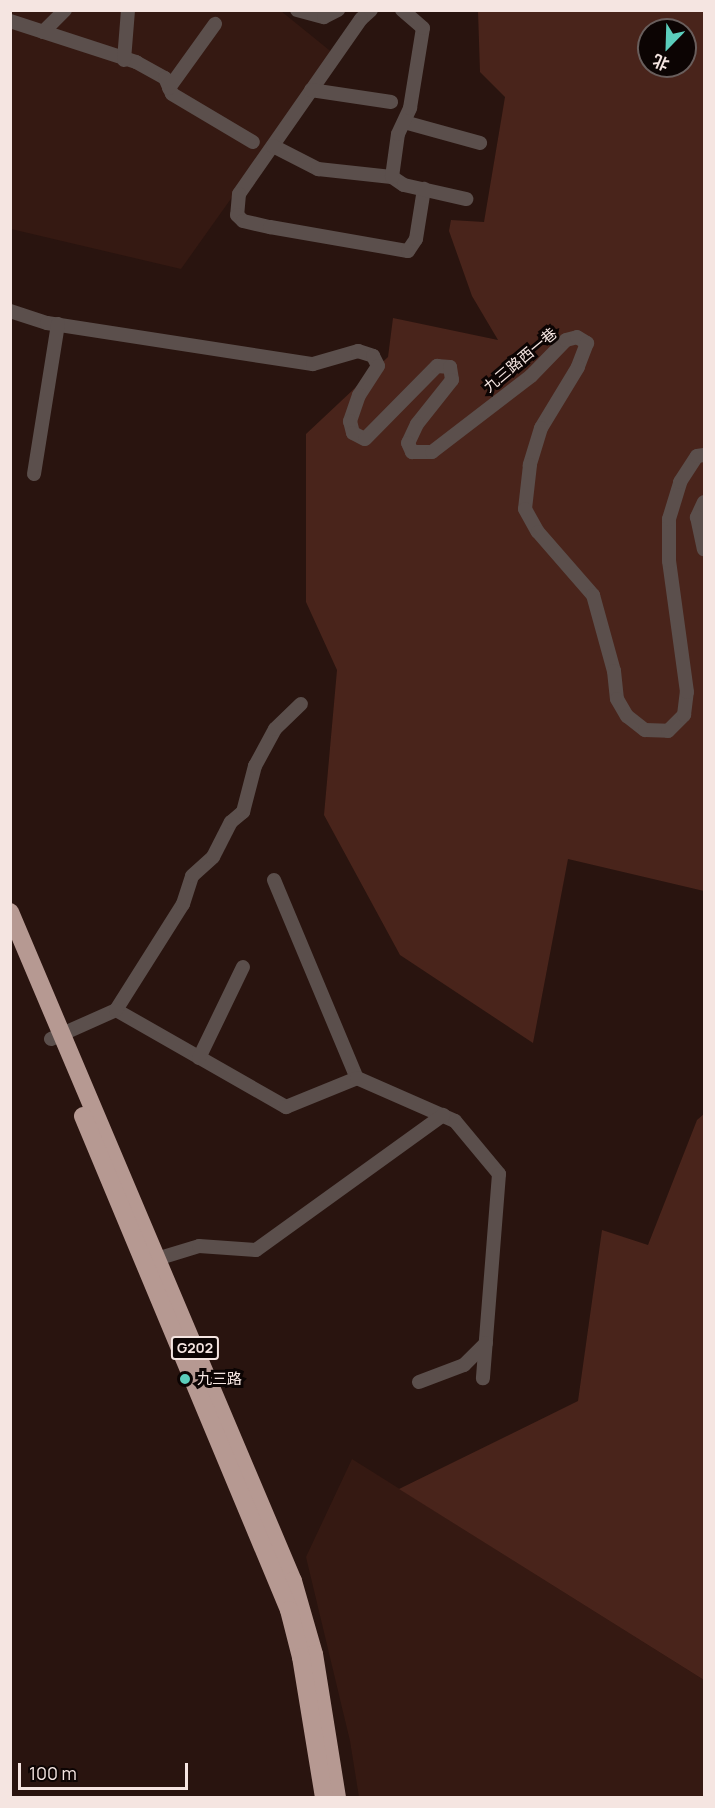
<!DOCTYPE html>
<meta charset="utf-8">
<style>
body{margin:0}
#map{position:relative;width:715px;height:1808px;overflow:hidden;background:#29140f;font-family:Manrope,"Noto Sans SC",sans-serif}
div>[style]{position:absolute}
.built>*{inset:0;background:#351912}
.green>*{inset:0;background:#49241b}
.minor>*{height:14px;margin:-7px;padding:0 7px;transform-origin:7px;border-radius:7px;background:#5b4f4c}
.highway>*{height:18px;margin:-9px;padding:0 9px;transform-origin:9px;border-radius:9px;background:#b69992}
.dots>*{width:16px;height:16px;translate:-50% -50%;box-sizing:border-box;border:3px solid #0c0403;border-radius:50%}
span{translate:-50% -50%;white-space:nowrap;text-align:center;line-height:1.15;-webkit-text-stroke:6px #0c0403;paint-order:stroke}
.shield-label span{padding:2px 4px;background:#0c0403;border:2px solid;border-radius:4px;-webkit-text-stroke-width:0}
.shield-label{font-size:14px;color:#f5e5e1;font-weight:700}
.street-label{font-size:15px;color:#f5e5e1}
.poi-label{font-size:15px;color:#f5e5e1}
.left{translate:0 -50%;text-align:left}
.frame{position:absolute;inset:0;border:12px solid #f5e5e1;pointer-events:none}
.north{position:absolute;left:637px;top:18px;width:60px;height:60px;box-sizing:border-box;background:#0c0403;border:2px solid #695e5c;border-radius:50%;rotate:203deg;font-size:16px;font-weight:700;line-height:24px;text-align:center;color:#f5e5e1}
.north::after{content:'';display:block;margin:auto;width:21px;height:27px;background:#5bcebc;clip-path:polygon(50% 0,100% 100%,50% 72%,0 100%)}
.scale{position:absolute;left:18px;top:1763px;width:170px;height:27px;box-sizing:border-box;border:3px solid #f5e5e1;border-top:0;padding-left:8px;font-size:18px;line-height:21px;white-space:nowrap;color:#f5e5e1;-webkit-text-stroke:4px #0c0403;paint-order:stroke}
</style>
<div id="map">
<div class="built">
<i style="clip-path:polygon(11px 11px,281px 11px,334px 54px,181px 269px,11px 229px)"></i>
<i style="clip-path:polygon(352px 1459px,704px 1680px,704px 1797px,359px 1797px,350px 1741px,306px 1557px)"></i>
</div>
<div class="green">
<i style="clip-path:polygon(evenodd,478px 11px,704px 11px,704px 891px,568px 859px,533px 1043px,400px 955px,324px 815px,337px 670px,306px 602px,306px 434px,388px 357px,393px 318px,498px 340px,472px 296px,449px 231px,451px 220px,484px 222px,505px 97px,480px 72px,478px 11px,649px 30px,685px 30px,685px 66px,649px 66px,649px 30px)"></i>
<i style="clip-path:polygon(704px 1114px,704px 1680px,399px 1489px,578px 1401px,602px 1230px,648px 1245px,697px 1120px)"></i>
</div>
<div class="minor">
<i style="left:297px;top:10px;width:28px;rotate:15deg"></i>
<i style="left:324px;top:17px;width:16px;rotate:-27deg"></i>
<i style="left:371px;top:10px;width:13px;rotate:138deg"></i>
<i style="left:361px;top:19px;width:213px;rotate:124.9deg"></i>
<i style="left:239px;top:194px;width:21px;rotate:95deg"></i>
<i style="left:237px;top:215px;width:8px;rotate:45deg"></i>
<i style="left:243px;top:221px;width:28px;rotate:13deg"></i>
<i style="left:270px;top:227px;width:140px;rotate:9.9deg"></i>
<i style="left:408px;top:251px;width:14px;rotate:-56deg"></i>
<i style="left:416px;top:239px;width:51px;rotate:-80.9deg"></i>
<i style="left:10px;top:21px;width:133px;rotate:18deg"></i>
<i style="left:136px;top:62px;width:33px;rotate:29deg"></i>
<i style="left:165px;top:78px;width:17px;rotate:66deg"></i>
<i style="left:172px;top:94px;width:94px;rotate:30.7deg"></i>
<i style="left:43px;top:32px;width:31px;rotate:-45deg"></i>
<i style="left:124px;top:60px;width:50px;rotate:-85.4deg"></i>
<i style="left:169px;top:88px;width:79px;rotate:-54.3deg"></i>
<i style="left:311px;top:90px;width:81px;rotate:8.5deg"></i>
<i style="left:404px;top:122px;width:79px;rotate:15.4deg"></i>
<i style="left:273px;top:146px;width:51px;rotate:27.1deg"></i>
<i style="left:318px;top:169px;width:74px;rotate:6.2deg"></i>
<i style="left:392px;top:177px;width:14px;rotate:34deg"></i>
<i style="left:404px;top:185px;width:64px;rotate:12.7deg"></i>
<i style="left:392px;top:177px;width:43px;rotate:-82.1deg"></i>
<i style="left:398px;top:134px;width:29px;rotate:-65deg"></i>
<i style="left:410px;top:108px;width:81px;rotate:-80.8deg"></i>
<i style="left:423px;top:28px;width:28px;rotate:-139deg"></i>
<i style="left:10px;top:311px;width:39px;rotate:18deg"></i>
<i style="left:47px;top:323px;width:269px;rotate:8.8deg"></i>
<i style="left:313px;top:364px;width:47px;rotate:-16.1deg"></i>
<i style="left:358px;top:351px;width:16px;rotate:18deg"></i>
<i style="left:373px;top:356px;width:11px;rotate:63deg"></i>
<i style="left:378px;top:366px;width:35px;rotate:123deg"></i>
<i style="left:359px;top:395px;width:28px;rotate:109deg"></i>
<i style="left:350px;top:421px;width:12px;rotate:76deg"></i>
<i style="left:353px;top:433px;width:13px;rotate:27deg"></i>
<i style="left:365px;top:439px;width:103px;rotate:-45.4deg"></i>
<i style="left:437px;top:366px;width:13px;rotate:4deg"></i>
<i style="left:450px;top:367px;width:13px;rotate:81deg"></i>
<i style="left:452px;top:380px;width:56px;rotate:128.5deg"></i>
<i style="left:417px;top:424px;width:21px;rotate:115deg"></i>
<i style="left:408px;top:443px;width:10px;rotate:66deg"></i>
<i style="left:412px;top:452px;width:20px"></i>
<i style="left:432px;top:452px;width:125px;rotate:-37.5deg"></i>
<i style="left:531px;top:376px;width:50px;rotate:-45.8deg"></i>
<i style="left:566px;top:340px;width:11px;rotate:-15deg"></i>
<i style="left:577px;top:337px;width:12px;rotate:31deg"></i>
<i style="left:587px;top:343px;width:26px;rotate:111deg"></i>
<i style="left:578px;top:367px;width:71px;rotate:121.2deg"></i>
<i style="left:541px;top:428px;width:39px;rotate:107deg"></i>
<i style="left:530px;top:465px;width:44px;rotate:96.5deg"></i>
<i style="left:525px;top:509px;width:26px;rotate:61deg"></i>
<i style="left:538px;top:532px;width:84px;rotate:48.9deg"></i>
<i style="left:593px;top:595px;width:79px;rotate:74.6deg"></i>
<i style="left:614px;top:671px;width:28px;rotate:84deg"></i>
<i style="left:617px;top:699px;width:20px;rotate:60deg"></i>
<i style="left:627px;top:716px;width:23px;rotate:38deg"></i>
<i style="left:645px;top:730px;width:23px;rotate:2deg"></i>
<i style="left:668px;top:731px;width:23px;rotate:-45deg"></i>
<i style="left:684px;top:715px;width:23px;rotate:-83deg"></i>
<i style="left:687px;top:692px;width:132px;rotate:-97.8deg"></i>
<i style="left:669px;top:561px;width:42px;rotate:-90deg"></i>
<i style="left:669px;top:519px;width:39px;rotate:-73deg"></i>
<i style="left:680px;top:482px;width:31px;rotate:-57deg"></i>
<i style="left:697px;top:456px;width:7px;rotate:-8deg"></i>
<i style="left:34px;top:474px;width:152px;rotate:-80.9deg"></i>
<i style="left:704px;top:502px;width:17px;rotate:115deg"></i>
<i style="left:697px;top:517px;width:33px;rotate:78deg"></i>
<i style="left:274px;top:880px;width:215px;rotate:67.3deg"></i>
<i style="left:116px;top:1010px;width:196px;rotate:29.7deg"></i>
<i style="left:286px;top:1107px;width:77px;rotate:-22.2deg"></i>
<i style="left:357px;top:1078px;width:107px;rotate:23.7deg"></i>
<i style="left:455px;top:1121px;width:69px;rotate:50.3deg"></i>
<i style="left:499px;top:1174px;width:205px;rotate:94.5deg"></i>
<i style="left:51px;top:1039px;width:71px;rotate:-24deg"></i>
<i style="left:116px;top:1010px;width:125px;rotate:-57.7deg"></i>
<i style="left:183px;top:904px;width:29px;rotate:-72deg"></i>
<i style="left:192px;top:876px;width:28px;rotate:-42deg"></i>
<i style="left:213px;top:857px;width:39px;rotate:-63deg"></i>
<i style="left:231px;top:822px;width:16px;rotate:-40deg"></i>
<i style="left:243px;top:812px;width:48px;rotate:-75.4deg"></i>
<i style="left:255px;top:766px;width:42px;rotate:-61.6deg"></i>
<i style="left:275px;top:729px;width:36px;rotate:-44deg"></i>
<i style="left:199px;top:1058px;width:101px;rotate:-64.2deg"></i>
<i style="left:150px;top:1261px;width:51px;rotate:-17deg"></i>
<i style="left:199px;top:1246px;width:57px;rotate:4deg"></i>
<i style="left:256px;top:1250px;width:231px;rotate:-35.8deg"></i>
<i style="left:419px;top:1382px;width:48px;rotate:-20.7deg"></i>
<i style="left:464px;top:1365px;width:31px;rotate:-45deg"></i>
</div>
<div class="highway">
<i style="left:10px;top:912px;width:726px;rotate:67.07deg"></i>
<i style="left:293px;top:1581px;width:76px;rotate:74deg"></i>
<i style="left:314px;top:1654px;width:146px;rotate:80.9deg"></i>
<i style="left:83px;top:1116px;width:535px;rotate:67.36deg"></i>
<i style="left:289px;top:1610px;width:49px;rotate:75.7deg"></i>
<i style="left:301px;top:1657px;width:143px;rotate:80.7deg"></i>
</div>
<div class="dots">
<i style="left:185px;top:1379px;background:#5bcebc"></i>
</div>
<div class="shield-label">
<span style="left:195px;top:1348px">G202</span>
</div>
<div class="street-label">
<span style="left:520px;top:360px;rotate:-40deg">九三路西一巷</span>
</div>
<div class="poi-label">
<span class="left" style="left:197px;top:1379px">九三路</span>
</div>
<div class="frame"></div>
<div class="north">北</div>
<div class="scale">100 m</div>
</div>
